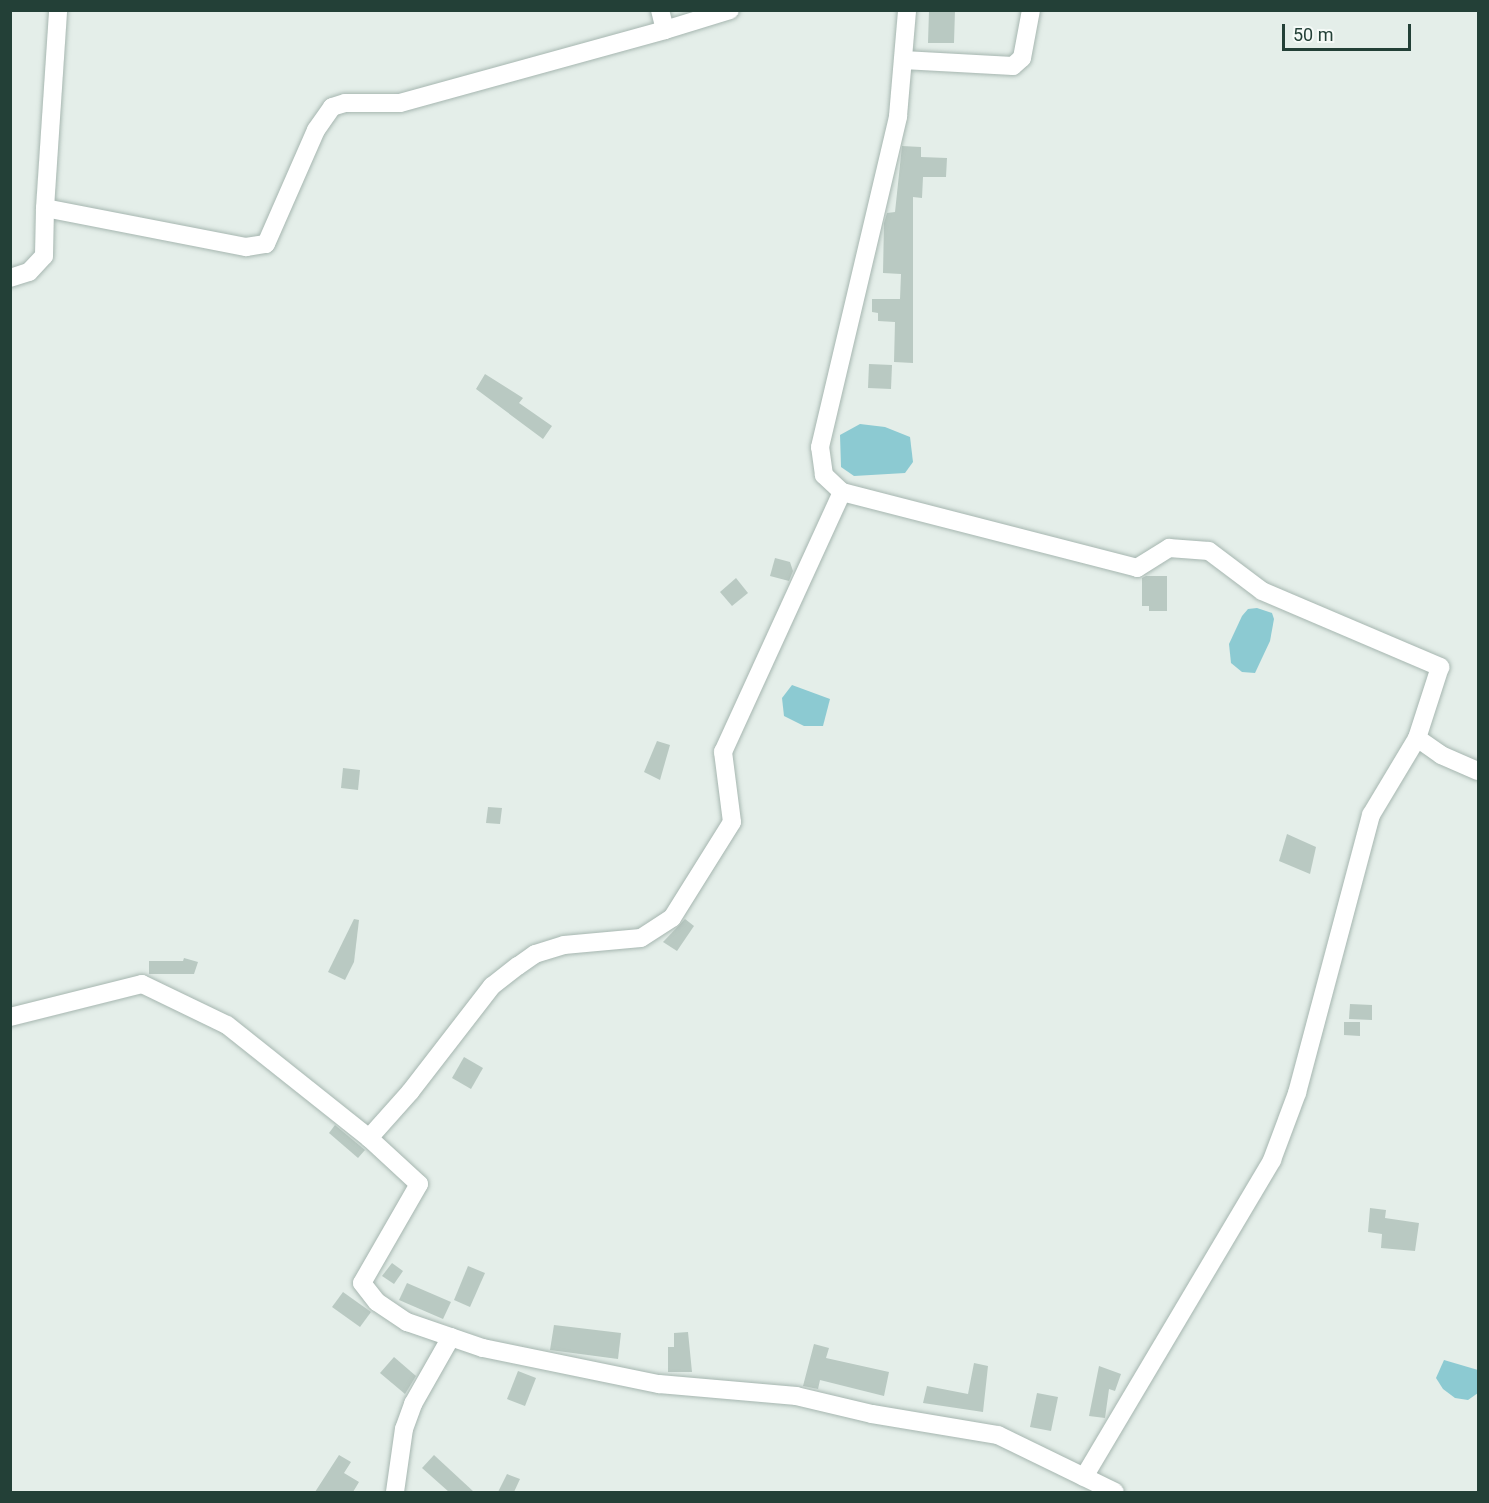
<!DOCTYPE html>
<style>
body{margin:0}
#map{position:relative;width:1489px;height:1503px;overflow:hidden;background:#e4eee9;font-family:Roboto,sans-serif}
div>[style]{position:absolute}
.water>*{inset:0;background:#8ccad2}
.building>*{inset:0;background:#b9c9c2}
.roads{filter:drop-shadow(0 0 2px #a6b6b0) drop-shadow(0 0 2px #a6b6b0)}
.minor>*{height:18px;margin:-9px;padding:0 9px;transform-origin:9px;border-radius:9px;background:#fff}
span{translate:-50% -50%;white-space:nowrap;text-align:center;line-height:1.15;-webkit-text-stroke:4.5px #f5faf7;paint-order:stroke}
.frame{position:absolute;inset:0;border:12px solid #234037;pointer-events:none}
.scale{position:absolute;left:1282px;top:24px;width:129px;height:27px;box-sizing:border-box;border:3px solid #234037;border-top:0;padding-left:8px;font-size:18px;line-height:21px;white-space:nowrap;color:#234037;-webkit-text-stroke:4px #f5faf7;paint-order:stroke}
</style>
<div id="map">
<div class="water">
<i style="clip-path:polygon(860px 424px,885px 427px,910px 437px,913px 462px,905px 473px,854px 476px,841px 467px,840px 435px)"></i>
<i style="clip-path:polygon(1257px 608px,1272px 613px,1274px 619px,1270px 641px,1255px 673px,1242px 672px,1231px 663px,1229px 644px,1242px 616px,1248px 609px)"></i>
<i style="clip-path:polygon(792px 685px,830px 699px,823px 726px,804px 726px,784px 716px,782px 698px)"></i>
<i style="clip-path:polygon(1444px 1360px,1478px 1370px,1478px 1393px,1468px 1400px,1455px 1398px,1443px 1389px,1436px 1378px)"></i>
</div>
<div class="building">
<i style="clip-path:polygon(929px 10px,955px 10px,954px 43px,928px 43px)"></i>
<i style="clip-path:polygon(902px 146px,921px 147px,921px 157px,947px 158px,946px 177px,923px 177px,922px 198px,913px 197px,913px 363px,894px 362px,895px 322px,878px 321px,878px 313px,872px 312px,872px 299px,900px 299px,901px 274px,883px 273px,884px 223px,887px 213px,895px 212px)"></i>
<i style="clip-path:polygon(869px 364px,892px 365px,891px 389px,868px 388px)"></i>
<i style="clip-path:polygon(485px 374px,523px 398px,519px 403px,552px 426px,543px 439px,476px 389px)"></i>
<i style="clip-path:polygon(775px 558px,790px 562px,793px 571px,789px 581px,770px 576px)"></i>
<i style="clip-path:polygon(1146px 576px,1167px 576px,1167px 611px,1149px 611px,1149px 606px,1142px 606px,1142px 578px)"></i>
<i style="clip-path:polygon(736px 578px,748px 593px,732px 606px,720px 592px)"></i>
<i style="clip-path:polygon(657px 741px,670px 745px,660px 780px,644px 772px)"></i>
<i style="clip-path:polygon(343px 768px,360px 770px,358px 790px,341px 788px)"></i>
<i style="clip-path:polygon(488px 807px,502px 808px,500px 824px,486px 823px)"></i>
<i style="clip-path:polygon(1287px 834px,1316px 847px,1310px 874px,1279px 861px)"></i>
<i style="clip-path:polygon(354px 919px,359px 920px,354px 962px,345px 980px,328px 972px)"></i>
<i style="clip-path:polygon(685px 919px,694px 926px,677px 951px,663px 942px)"></i>
<i style="clip-path:polygon(184px 958px,198px 962px,194px 974px,149px 974px,149px 961px,183px 961px)"></i>
<i style="clip-path:polygon(1350px 1004px,1372px 1005px,1372px 1020px,1349px 1019px)"></i>
<i style="clip-path:polygon(1344px 1022px,1360px 1022px,1360px 1036px,1344px 1035px)"></i>
<i style="clip-path:polygon(464px 1057px,483px 1068px,471px 1089px,452px 1078px)"></i>
<i style="clip-path:polygon(335px 1125px,365px 1150px,358px 1158px,329px 1133px)"></i>
<i style="clip-path:polygon(1370px 1208px,1386px 1210px,1385px 1218px,1419px 1223px,1415px 1251px,1381px 1248px,1382px 1234px,1368px 1232px)"></i>
<i style="clip-path:polygon(392px 1263px,403px 1271px,394px 1284px,382px 1276px)"></i>
<i style="clip-path:polygon(468px 1266px,485px 1273px,470px 1307px,454px 1300px)"></i>
<i style="clip-path:polygon(407px 1283px,451px 1302px,443px 1319px,399px 1300px)"></i>
<i style="clip-path:polygon(343px 1292px,371px 1312px,360px 1327px,332px 1307px)"></i>
<i style="clip-path:polygon(554px 1325px,621px 1333px,618px 1359px,550px 1350px)"></i>
<i style="clip-path:polygon(688px 1332px,692px 1372px,668px 1372px,668px 1347px,674px 1347px,674px 1333px)"></i>
<i style="clip-path:polygon(814px 1344px,829px 1348px,826px 1358px,889px 1372px,884px 1396px,820px 1380px,818px 1389px,803px 1386px)"></i>
<i style="clip-path:polygon(394px 1357px,416px 1376px,405px 1394px,380px 1373px)"></i>
<i style="clip-path:polygon(974px 1363px,988px 1366px,983px 1412px,923px 1403px,927px 1386px,968px 1394px)"></i>
<i style="clip-path:polygon(1099px 1366px,1121px 1374px,1115px 1391px,1109px 1389px,1105px 1418px,1089px 1416px)"></i>
<i style="clip-path:polygon(518px 1371px,536px 1378px,525px 1406px,507px 1399px)"></i>
<i style="clip-path:polygon(1037px 1393px,1058px 1397px,1051px 1431px,1030px 1427px)"></i>
<i style="clip-path:polygon(339px 1455px,351px 1462px,344px 1473px,359px 1482px,353px 1492px,315px 1492px)"></i>
<i style="clip-path:polygon(434px 1455px,474px 1492px,449px 1492px,422px 1468px)"></i>
<i style="clip-path:polygon(507px 1474px,520px 1479px,514px 1492px,498px 1492px)"></i>
</div>
<div class="roads">
<div class="minor">
<i style="left:665px;top:30px;width:68px;rotate:-17.1deg"></i>
<i style="left:903px;top:60px;width:110px;rotate:3.1deg"></i>
<i style="left:1013px;top:66px;width:12px;rotate:-42deg"></i>
<i style="left:1022px;top:58px;width:49px;rotate:-79.4deg"></i>
<i style="left:45px;top:208px;width:198px;rotate:-86.2deg"></i>
<i style="left:10px;top:278px;width:20px;rotate:-18deg"></i>
<i style="left:29px;top:272px;width:22px;rotate:-47deg"></i>
<i style="left:44px;top:256px;width:48px;rotate:-88.8deg"></i>
<i style="left:45px;top:208px;width:205px;rotate:11deg"></i>
<i style="left:246px;top:247px;width:20px;rotate:-9deg"></i>
<i style="left:266px;top:244px;width:124px;rotate:-66.3deg"></i>
<i style="left:316px;top:130px;width:28px;rotate:-55deg"></i>
<i style="left:332px;top:107px;width:14px;rotate:-17deg"></i>
<i style="left:345px;top:103px;width:55px"></i>
<i style="left:400px;top:103px;width:275px;rotate:-15.4deg"></i>
<i style="left:665px;top:30px;width:21px;rotate:-104deg"></i>
<i style="left:842px;top:492px;width:25px;rotate:-137deg"></i>
<i style="left:824px;top:475px;width:28px;rotate:-98deg"></i>
<i style="left:820px;top:447px;width:340px;rotate:-76.7deg"></i>
<i style="left:898px;top:116px;width:106px;rotate:-85.1deg"></i>
<i style="left:10px;top:1017px;width:136px;rotate:-14deg"></i>
<i style="left:142px;top:984px;width:94px;rotate:25.8deg"></i>
<i style="left:227px;top:1025px;width:181px;rotate:38.5deg"></i>
<i style="left:369px;top:1138px;width:68px;rotate:42.6deg"></i>
<i style="left:419px;top:1184px;width:114px;rotate:119.9deg"></i>
<i style="left:362px;top:1283px;width:24px;rotate:52deg"></i>
<i style="left:377px;top:1302px;width:36px;rotate:34deg"></i>
<i style="left:407px;top:1322px;width:80px;rotate:18.9deg"></i>
<i style="left:483px;top:1348px;width:180px;rotate:11.6deg"></i>
<i style="left:659px;top:1384px;width:138px;rotate:5deg"></i>
<i style="left:796px;top:1396px;width:78px;rotate:13.3deg"></i>
<i style="left:872px;top:1414px;width:128px;rotate:9.5deg"></i>
<i style="left:998px;top:1435px;width:130px;rotate:26deg"></i>
<i style="left:369px;top:1138px;width:62px;rotate:-48.3deg"></i>
<i style="left:410px;top:1092px;width:134px;rotate:-52.3deg"></i>
<i style="left:492px;top:986px;width:33px;rotate:-38deg"></i>
<i style="left:518px;top:966px;width:21px;rotate:-35deg"></i>
<i style="left:535px;top:954px;width:30px;rotate:-17deg"></i>
<i style="left:564px;top:945px;width:77px;rotate:-5.2deg"></i>
<i style="left:641px;top:938px;width:37px;rotate:-33deg"></i>
<i style="left:672px;top:918px;width:113px;rotate:-58deg"></i>
<i style="left:732px;top:822px;width:71px;rotate:-97.3deg"></i>
<i style="left:723px;top:752px;width:286px;rotate:-65.4deg"></i>
<i style="left:842px;top:492px;width:305px;rotate:14.4deg"></i>
<i style="left:1137px;top:568px;width:38px;rotate:-32deg"></i>
<i style="left:1169px;top:548px;width:40px;rotate:4.3deg"></i>
<i style="left:1209px;top:551px;width:66px;rotate:37deg"></i>
<i style="left:1262px;top:591px;width:194px;rotate:23.1deg"></i>
<i style="left:1440px;top:667px;width:75px;rotate:107.9deg"></i>
<i style="left:1417px;top:738px;width:29px;rotate:35deg"></i>
<i style="left:1441px;top:755px;width:40px;rotate:23.4deg"></i>
<i style="left:1084px;top:1477px;width:369px;rotate:-59.3deg"></i>
<i style="left:1272px;top:1160px;width:72px;rotate:-69.5deg"></i>
<i style="left:1297px;top:1093px;width:288px;rotate:-75.1deg"></i>
<i style="left:1371px;top:815px;width:90px;rotate:-59.1deg"></i>
<i style="left:395px;top:1492px;width:64px;rotate:-81.9deg"></i>
<i style="left:404px;top:1429px;width:27px;rotate:-70deg"></i>
<i style="left:413px;top:1404px;width:77px;rotate:-60.4deg"></i>
</div>
</div>
<div class="frame"></div>
<div class="scale">50 m</div>
</div>
